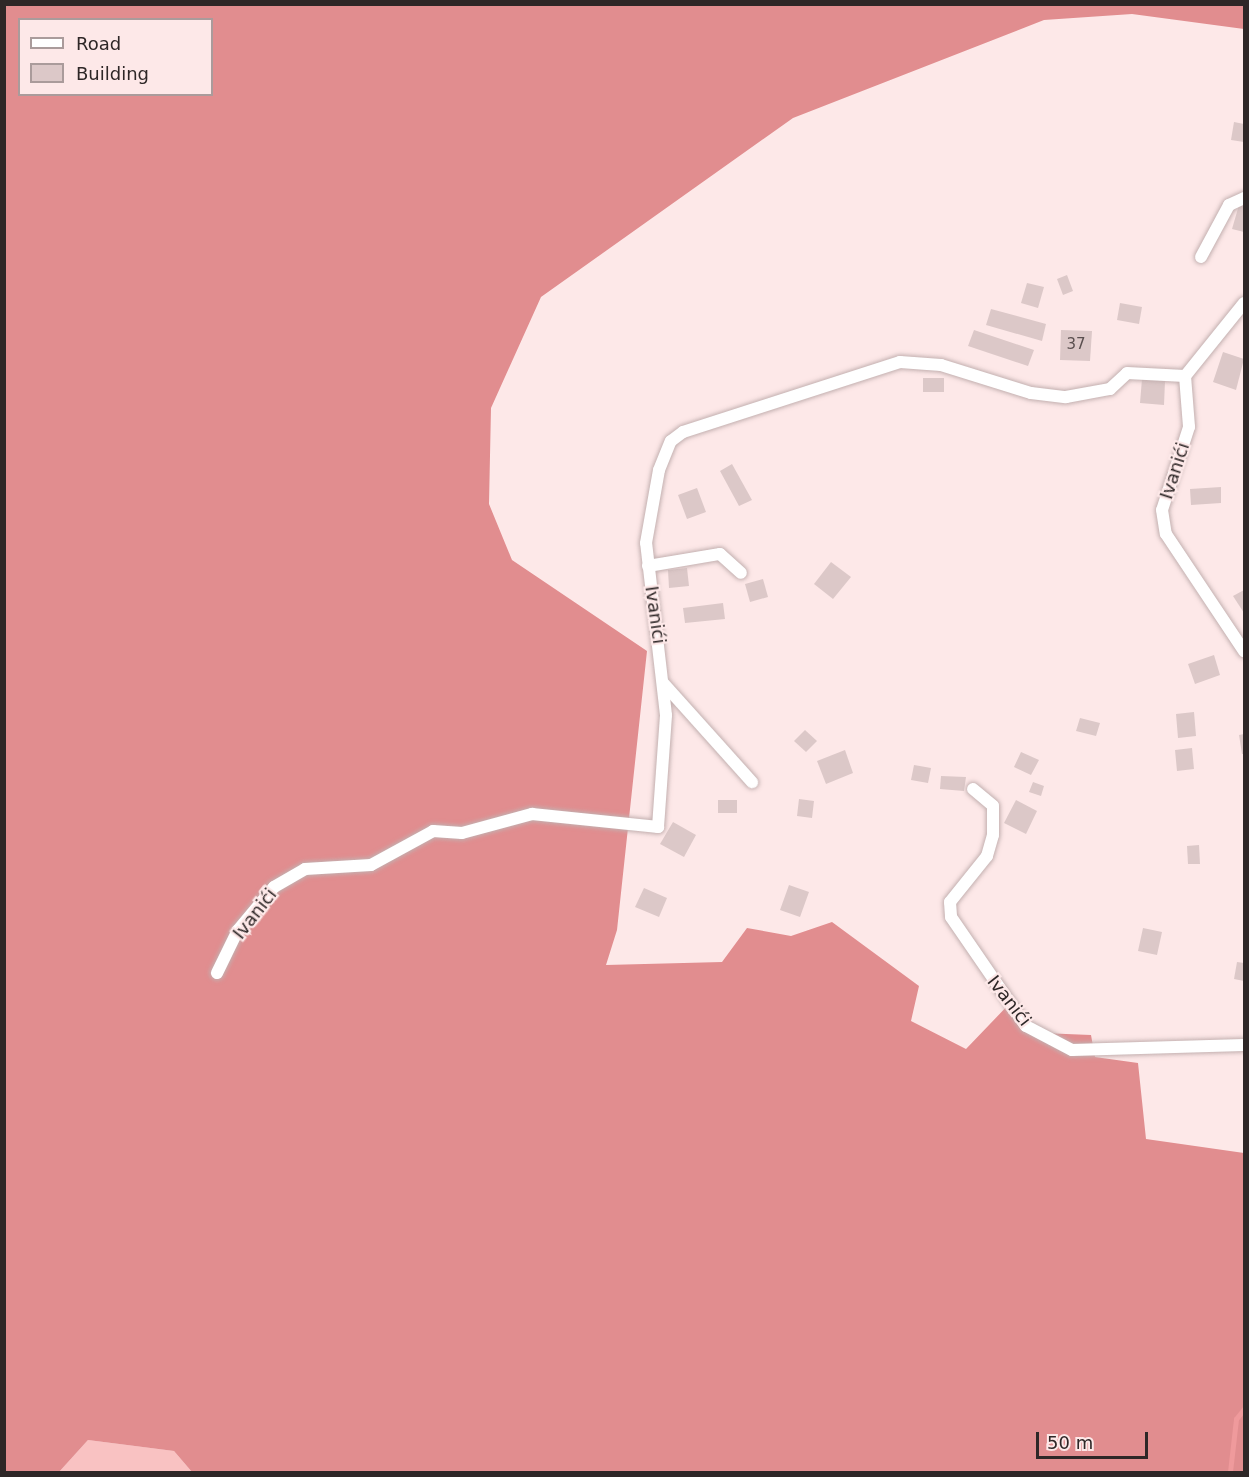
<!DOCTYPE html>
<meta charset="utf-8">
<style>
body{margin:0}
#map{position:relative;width:1249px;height:1477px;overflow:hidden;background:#fde8e8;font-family:"DejaVu Sans",sans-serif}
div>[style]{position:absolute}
.green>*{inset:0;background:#f9c2c2}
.forest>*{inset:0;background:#e18d8f}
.stream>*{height:4.5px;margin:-2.25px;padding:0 2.25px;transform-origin:2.25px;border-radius:2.25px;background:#ef9a9c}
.building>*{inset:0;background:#dcc8c8}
.roads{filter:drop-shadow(0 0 2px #c3b0b0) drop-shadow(0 0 2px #c3b0b0)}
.street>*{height:12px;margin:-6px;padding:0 6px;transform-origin:6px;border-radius:6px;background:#fff}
span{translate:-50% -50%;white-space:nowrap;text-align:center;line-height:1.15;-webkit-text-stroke:4.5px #fde8e8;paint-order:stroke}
.number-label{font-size:15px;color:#5a4f4f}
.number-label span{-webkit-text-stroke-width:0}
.street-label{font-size:18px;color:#2e2727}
.frame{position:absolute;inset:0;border:6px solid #2e2727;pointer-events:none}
.legend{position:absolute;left:18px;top:18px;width:195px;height:78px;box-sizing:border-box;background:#fde8e8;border:2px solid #aa9b9b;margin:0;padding:8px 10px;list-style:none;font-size:18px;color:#2e2727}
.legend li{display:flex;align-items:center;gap:12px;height:30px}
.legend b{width:30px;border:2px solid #aa9b9b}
.scale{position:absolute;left:1036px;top:1432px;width:112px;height:27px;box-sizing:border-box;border:3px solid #2e2727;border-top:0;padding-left:8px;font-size:18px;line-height:21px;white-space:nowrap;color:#2e2727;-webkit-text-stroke:4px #fde8e8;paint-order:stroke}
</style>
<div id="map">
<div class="green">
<i style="clip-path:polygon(88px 1440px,174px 1451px,192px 1472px,59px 1472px)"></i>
</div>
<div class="forest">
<i style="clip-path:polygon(evenodd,5px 5px,1244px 5px,1244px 29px,1132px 14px,1044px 20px,793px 118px,541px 297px,491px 408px,489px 504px,512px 560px,647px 651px,617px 930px,606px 965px,722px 962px,747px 928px,791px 936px,832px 922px,919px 986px,911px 1021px,966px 1049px,1013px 1000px,1041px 1033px,1091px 1035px,1095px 1057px,1138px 1063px,1146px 1139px,1244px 1153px,1244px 1472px,192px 1472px,174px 1451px,88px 1440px,59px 1472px,5px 1472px,5px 5px,20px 20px,212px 20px,212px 94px,20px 94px,20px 20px)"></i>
</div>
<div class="stream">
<i style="left:1230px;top:1472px;width:53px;rotate:-83.5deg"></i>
<i style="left:1236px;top:1419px;width:13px;rotate:-51deg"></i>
</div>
<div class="building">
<i style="clip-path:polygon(1234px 122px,1244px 124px,1244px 142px,1231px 140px)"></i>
<i style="clip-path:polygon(1239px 205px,1244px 207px,1244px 232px,1232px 229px)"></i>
<i style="clip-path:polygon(1067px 275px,1073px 291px,1063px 295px,1057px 279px)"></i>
<i style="clip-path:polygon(1027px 283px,1044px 287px,1038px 308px,1021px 303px)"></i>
<i style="clip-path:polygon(1120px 303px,1142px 307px,1139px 324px,1117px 320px)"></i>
<i style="clip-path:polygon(991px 309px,1046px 324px,1042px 341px,986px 325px)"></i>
<i style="clip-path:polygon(974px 330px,1034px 350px,1028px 366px,968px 346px)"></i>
<i style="clip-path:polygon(1061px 330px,1092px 331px,1090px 361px,1060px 360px)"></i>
<i style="clip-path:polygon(1223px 352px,1244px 359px,1236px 390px,1213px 382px)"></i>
<i style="clip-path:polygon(923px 378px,944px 378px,944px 392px,923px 392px)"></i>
<i style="clip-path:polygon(1142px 379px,1165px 381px,1164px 405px,1140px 403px)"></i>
<i style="clip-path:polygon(732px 464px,752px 500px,739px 506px,720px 471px)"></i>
<i style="clip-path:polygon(1221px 487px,1221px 503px,1191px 505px,1190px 489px)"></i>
<i style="clip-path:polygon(697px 488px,706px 512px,687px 519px,678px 495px)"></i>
<i style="clip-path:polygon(831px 562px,851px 577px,833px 599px,814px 584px)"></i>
<i style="clip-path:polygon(687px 568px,689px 586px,669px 588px,668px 570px)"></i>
<i style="clip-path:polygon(763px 579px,768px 597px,750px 602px,745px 584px)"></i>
<i style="clip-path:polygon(1244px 590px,1244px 613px,1233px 596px)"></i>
<i style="clip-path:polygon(723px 603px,725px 619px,685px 623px,683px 608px)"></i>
<i style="clip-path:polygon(1214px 655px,1220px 675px,1195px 684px,1188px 664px)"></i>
<i style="clip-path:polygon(1194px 712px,1196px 736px,1178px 738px,1176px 714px)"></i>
<i style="clip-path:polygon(1080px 718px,1100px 723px,1096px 736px,1076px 731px)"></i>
<i style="clip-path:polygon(805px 730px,817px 741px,806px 752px,794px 741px)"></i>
<i style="clip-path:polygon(1244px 734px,1244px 754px,1242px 754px,1239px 735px)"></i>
<i style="clip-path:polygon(1192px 748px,1194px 769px,1177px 771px,1175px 750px)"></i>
<i style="clip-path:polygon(845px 750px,853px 773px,826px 784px,817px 761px)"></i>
<i style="clip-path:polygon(1021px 752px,1039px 760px,1031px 775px,1014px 767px)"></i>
<i style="clip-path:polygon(914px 765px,931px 768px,928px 783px,911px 780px)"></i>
<i style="clip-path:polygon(941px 776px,966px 777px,964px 791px,940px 789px)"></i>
<i style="clip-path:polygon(1033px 782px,1044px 786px,1041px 796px,1029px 792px)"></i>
<i style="clip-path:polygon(799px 799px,814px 801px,812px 818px,797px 816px)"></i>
<i style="clip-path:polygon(718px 800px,737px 800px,737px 813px,718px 813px)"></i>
<i style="clip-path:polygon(1016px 800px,1037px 811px,1026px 834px,1004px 823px)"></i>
<i style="clip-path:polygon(673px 822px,696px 835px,684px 857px,660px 844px)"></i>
<i style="clip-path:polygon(1199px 845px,1200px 864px,1188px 864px,1187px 846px)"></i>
<i style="clip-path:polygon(789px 885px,809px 892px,800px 917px,780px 910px)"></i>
<i style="clip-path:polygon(644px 888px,667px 898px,659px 917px,635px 907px)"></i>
<i style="clip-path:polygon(1143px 928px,1162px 932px,1157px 955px,1138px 951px)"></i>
<i style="clip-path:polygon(1237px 962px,1244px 963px,1244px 981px,1234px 979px)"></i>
</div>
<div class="roads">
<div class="street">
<i style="left:1201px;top:257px;width:59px;rotate:-61.7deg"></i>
<i style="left:1229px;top:205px;width:17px;rotate:-25deg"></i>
<i style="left:1244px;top:303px;width:94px;rotate:128.9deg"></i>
<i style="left:1185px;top:376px;width:51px;rotate:85.5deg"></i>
<i style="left:1189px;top:427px;width:87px;rotate:108deg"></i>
<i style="left:1162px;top:510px;width:24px;rotate:81deg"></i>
<i style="left:1166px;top:534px;width:141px;rotate:56.3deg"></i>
<i style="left:648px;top:566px;width:73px;rotate:-9.5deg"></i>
<i style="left:720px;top:554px;width:28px;rotate:42deg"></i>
<i style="left:664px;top:684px;width:132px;rotate:48.1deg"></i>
<i style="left:973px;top:789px;width:26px;rotate:40deg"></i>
<i style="left:993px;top:806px;width:29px;rotate:90deg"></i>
<i style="left:993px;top:835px;width:22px;rotate:106deg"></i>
<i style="left:987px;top:856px;width:59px;rotate:128.8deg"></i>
<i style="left:950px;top:902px;width:15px;rotate:86deg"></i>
<i style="left:951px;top:917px;width:132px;rotate:55.5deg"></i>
<i style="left:1026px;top:1026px;width:52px;rotate:27.6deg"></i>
<i style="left:1072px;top:1050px;width:172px;rotate:-1.7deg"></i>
<i style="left:217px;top:973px;width:48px;rotate:-64deg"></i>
<i style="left:238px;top:930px;width:56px;rotate:-50.1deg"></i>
<i style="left:274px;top:887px;width:36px;rotate:-30deg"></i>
<i style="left:305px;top:869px;width:66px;rotate:-3.5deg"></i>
<i style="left:371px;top:865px;width:71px;rotate:-28.7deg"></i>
<i style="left:433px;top:831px;width:29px;rotate:4deg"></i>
<i style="left:462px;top:833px;width:73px;rotate:-15.2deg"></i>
<i style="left:532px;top:814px;width:127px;rotate:5.9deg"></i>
<i style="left:658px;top:827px;width:112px;rotate:-85.9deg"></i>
<i style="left:666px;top:715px;width:173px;rotate:-96.6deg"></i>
<i style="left:646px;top:543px;width:74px;rotate:-79.9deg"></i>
<i style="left:659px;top:470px;width:31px;rotate:-68deg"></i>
<i style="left:671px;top:441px;width:15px;rotate:-37deg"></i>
<i style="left:683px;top:432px;width:228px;rotate:-17.9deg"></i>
<i style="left:900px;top:362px;width:41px;rotate:4.2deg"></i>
<i style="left:941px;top:365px;width:94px;rotate:17.3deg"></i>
<i style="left:1031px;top:393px;width:35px;rotate:7deg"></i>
<i style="left:1066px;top:397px;width:45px;rotate:-10.3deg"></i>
<i style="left:1110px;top:389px;width:23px;rotate:-43deg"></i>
<i style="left:1127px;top:373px;width:58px;rotate:3deg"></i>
</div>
</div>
<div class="number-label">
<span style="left:1076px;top:345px">37</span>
</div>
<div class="street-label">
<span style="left:1175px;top:471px;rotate:-72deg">Ivanići</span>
<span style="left:655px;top:615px;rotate:82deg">Ivanići</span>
<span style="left:255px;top:914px;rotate:-52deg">Ivanići</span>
<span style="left:1009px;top:1001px;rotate:52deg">Ivanići</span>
</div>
<div class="frame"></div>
<ul class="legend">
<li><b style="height:8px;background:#fff"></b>Road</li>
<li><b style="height:16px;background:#dcc8c8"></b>Building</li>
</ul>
<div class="scale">50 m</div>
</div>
